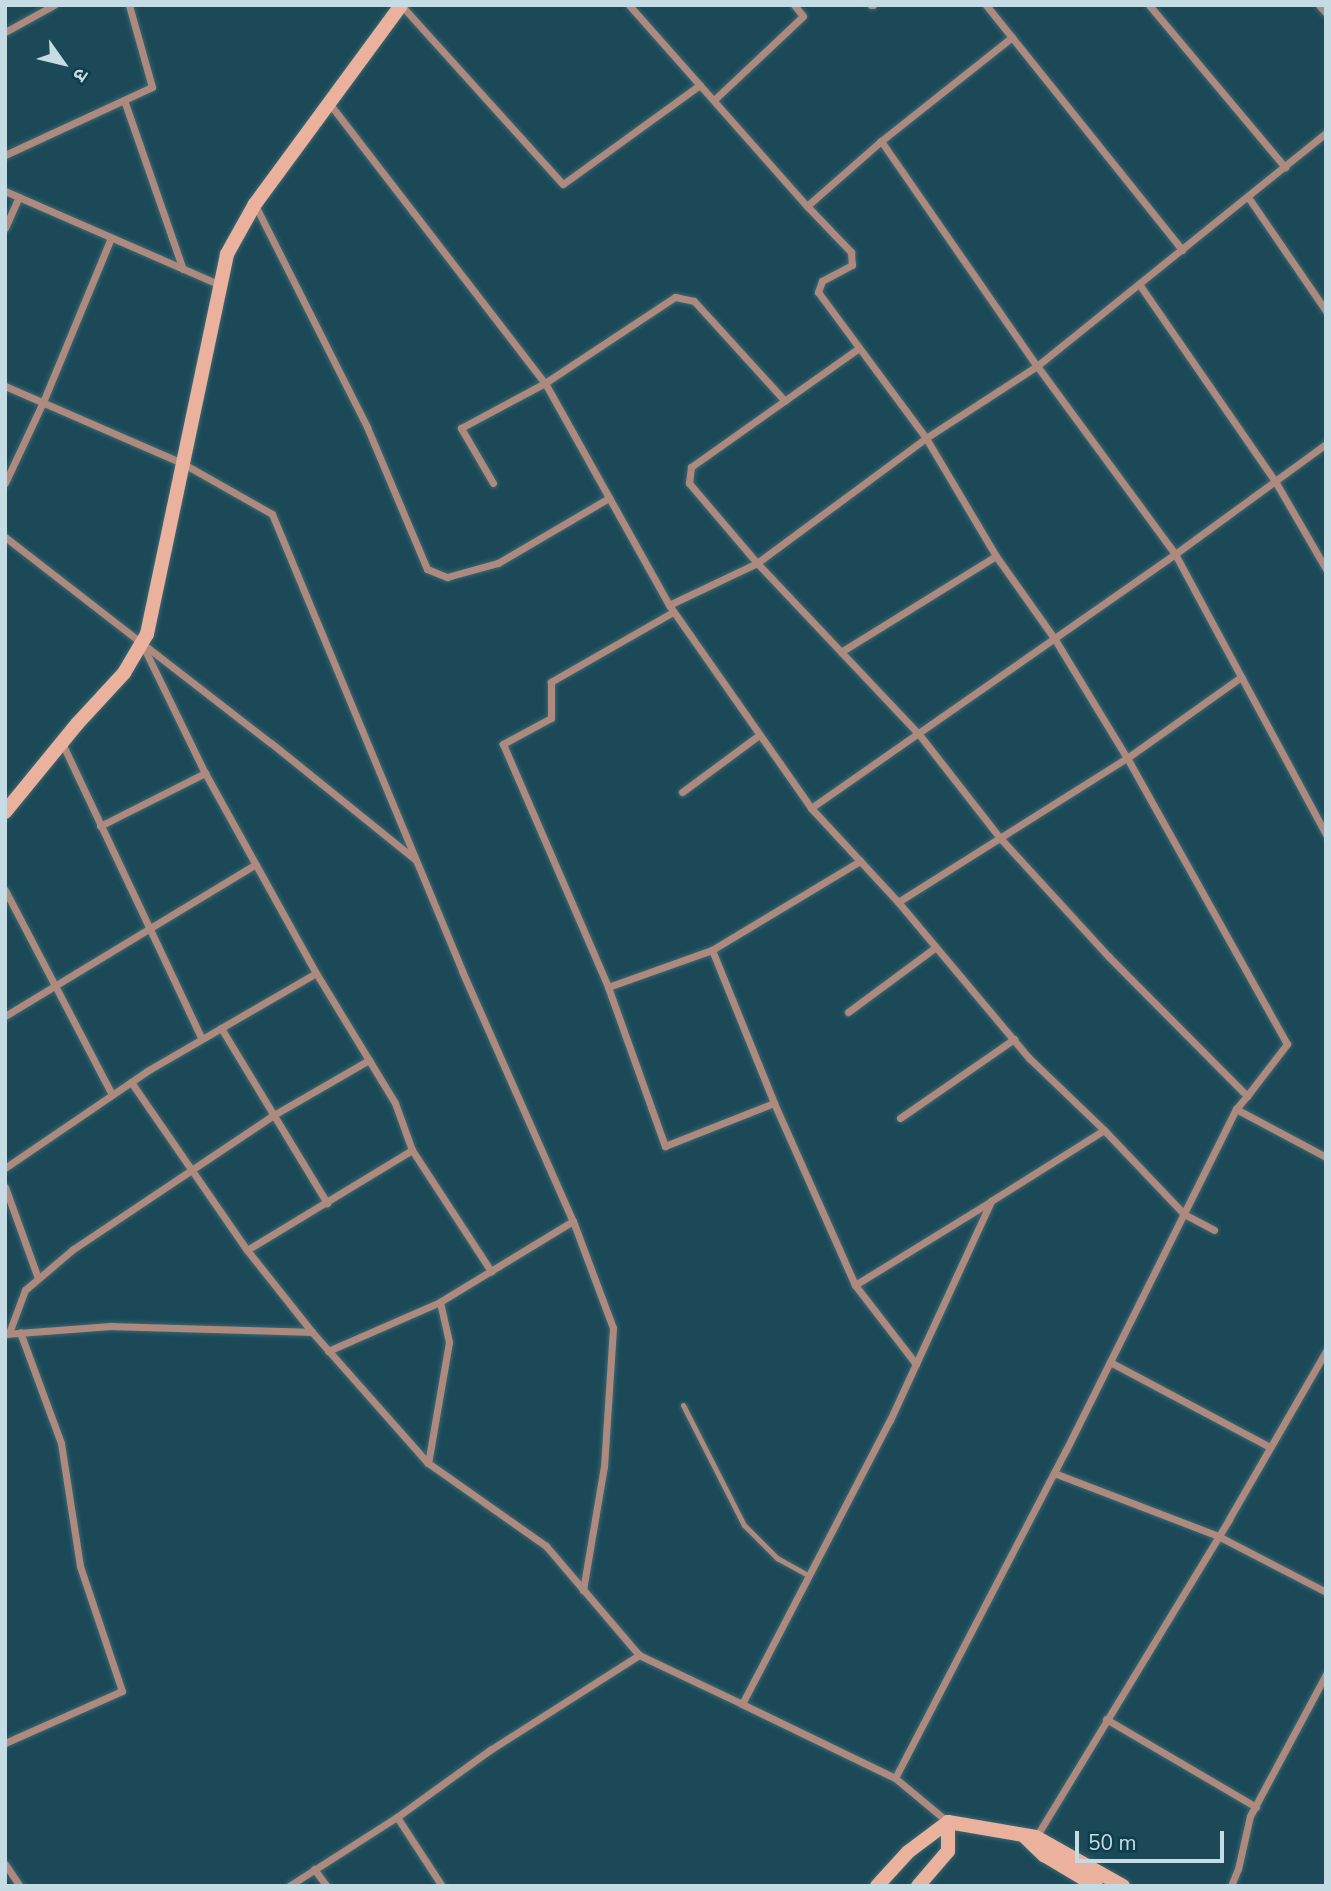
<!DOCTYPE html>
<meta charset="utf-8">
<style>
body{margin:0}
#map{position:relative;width:1331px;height:1891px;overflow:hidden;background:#1b4957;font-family:"Nunito Sans","Noto Sans Devanagari",sans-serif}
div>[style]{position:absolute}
.roads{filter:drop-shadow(0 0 2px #3d6673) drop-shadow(0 0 2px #3d6673)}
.lane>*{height:5px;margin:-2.5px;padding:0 2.5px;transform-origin:2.5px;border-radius:2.5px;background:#ad8a7d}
.street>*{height:7px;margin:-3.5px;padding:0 3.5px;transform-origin:3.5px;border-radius:3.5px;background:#ad8a7d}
.secondary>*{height:14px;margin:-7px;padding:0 7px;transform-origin:7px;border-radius:7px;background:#eab19c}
span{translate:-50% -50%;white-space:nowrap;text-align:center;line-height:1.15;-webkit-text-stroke:5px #0e3e4c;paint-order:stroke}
.frame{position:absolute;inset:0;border:7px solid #c5dce4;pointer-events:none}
.north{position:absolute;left:28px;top:28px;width:70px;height:70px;-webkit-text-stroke:5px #0e3e4c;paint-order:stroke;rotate:124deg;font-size:19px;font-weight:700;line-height:28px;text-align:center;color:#c5dce4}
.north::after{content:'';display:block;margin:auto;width:24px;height:32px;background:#c5dce4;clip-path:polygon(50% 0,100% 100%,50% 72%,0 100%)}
.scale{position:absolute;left:1075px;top:1831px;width:149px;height:32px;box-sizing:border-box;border:4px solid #c5dce4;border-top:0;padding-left:9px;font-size:21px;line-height:24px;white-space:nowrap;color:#c5dce4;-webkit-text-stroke:5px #0e3e4c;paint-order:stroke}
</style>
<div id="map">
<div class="roads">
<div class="lane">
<i style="left:683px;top:1405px;width:135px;rotate:63.1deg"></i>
<i style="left:744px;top:1525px;width:47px;rotate:45deg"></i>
<i style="left:777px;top:1558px;width:37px;rotate:29deg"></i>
</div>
<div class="street">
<i style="left:401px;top:5px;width:241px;rotate:47.9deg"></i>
<i style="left:563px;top:184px;width:169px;rotate:-35.9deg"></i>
<i style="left:629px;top:5px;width:268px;rotate:48.5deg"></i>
<i style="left:807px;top:206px;width:98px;rotate:-41.3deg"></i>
<i style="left:881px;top:141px;width:274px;rotate:55.3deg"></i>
<i style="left:1037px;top:366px;width:233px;rotate:53.7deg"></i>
<i style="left:1175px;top:554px;width:187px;rotate:-36.1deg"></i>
<i style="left:871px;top:5px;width:2px"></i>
<i style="left:986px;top:5px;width:314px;rotate:51.3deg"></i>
<i style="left:1149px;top:5px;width:212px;rotate:50deg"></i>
<i style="left:1319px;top:5px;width:11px;rotate:49deg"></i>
<i style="left:5px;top:32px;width:56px;rotate:-28.9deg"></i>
<i style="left:124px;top:100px;width:179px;rotate:70.8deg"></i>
<i style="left:714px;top:100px;width:122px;rotate:-43.3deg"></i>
<i style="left:803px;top:16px;width:14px;rotate:-129deg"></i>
<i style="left:329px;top:103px;width:354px;rotate:52.4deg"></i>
<i style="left:545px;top:383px;width:254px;rotate:60.8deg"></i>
<i style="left:669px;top:605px;width:248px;rotate:55deg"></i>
<i style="left:811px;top:808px;width:444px;rotate:-34.9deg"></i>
<i style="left:1175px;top:554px;width:319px;rotate:61.7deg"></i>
<i style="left:881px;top:141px;width:167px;rotate:-38.4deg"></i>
<i style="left:5px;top:155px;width:162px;rotate:-24.8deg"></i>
<i style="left:152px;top:87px;width:85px;rotate:-105.7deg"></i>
<i style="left:5px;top:191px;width:235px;rotate:23.6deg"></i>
<i style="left:1248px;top:197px;width:138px;rotate:55.6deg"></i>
<i style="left:255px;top:205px;width:249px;rotate:63.2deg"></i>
<i style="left:367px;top:427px;width:154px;rotate:67.1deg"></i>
<i style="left:427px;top:569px;width:22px;rotate:22deg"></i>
<i style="left:447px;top:577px;width:53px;rotate:-15.4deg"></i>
<i style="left:498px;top:563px;width:129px;rotate:-30.4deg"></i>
<i style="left:807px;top:206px;width:64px;rotate:46.3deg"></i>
<i style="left:851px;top:252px;width:13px;rotate:86deg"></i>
<i style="left:852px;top:265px;width:34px;rotate:152deg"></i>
<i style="left:822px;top:281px;width:12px;rotate:110deg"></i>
<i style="left:818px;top:292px;width:182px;rotate:53.5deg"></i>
<i style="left:926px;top:438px;width:132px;rotate:-33deg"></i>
<i style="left:1037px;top:366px;width:371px;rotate:-38.9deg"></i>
<i style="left:5px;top:228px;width:34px;rotate:-66deg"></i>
<i style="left:1139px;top:284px;width:239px;rotate:55.4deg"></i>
<i style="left:1275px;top:481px;width:102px;rotate:59.9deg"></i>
<i style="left:5px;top:386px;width:193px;rotate:23.5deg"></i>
<i style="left:182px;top:463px;width:103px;rotate:29.5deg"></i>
<i style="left:272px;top:514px;width:495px;rotate:67.4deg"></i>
<i style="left:462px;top:971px;width:274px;rotate:66.1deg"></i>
<i style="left:573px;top:1221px;width:156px;rotate:148.7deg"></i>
<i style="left:440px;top:1302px;width:41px;rotate:77.3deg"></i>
<i style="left:449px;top:1342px;width:123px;rotate:99.8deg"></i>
<i style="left:428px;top:1463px;width:144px;rotate:35.1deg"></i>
<i style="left:546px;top:1546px;width:143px;rotate:49.5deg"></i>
<i style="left:639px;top:1655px;width:114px;rotate:25.4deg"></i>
<i style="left:5px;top:483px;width:89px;rotate:-64.9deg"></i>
<i style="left:43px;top:402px;width:178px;rotate:-67.5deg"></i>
<i style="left:493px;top:483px;width:64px;rotate:-120.2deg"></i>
<i style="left:461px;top:428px;width:95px;rotate:-28.2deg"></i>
<i style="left:545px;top:383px;width:156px;rotate:-33.5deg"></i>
<i style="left:675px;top:297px;width:19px;rotate:12deg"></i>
<i style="left:694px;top:301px;width:135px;rotate:47.7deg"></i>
<i style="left:5px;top:537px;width:336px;rotate:37.8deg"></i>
<i style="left:271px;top:743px;width:185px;rotate:38.9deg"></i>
<i style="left:669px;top:605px;width:98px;rotate:-25.5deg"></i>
<i style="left:757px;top:563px;width:105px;rotate:-130.4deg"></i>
<i style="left:689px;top:483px;width:16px;rotate:-83deg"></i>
<i style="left:691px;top:467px;width:206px;rotate:-35.3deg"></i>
<i style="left:673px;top:612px;width:141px;rotate:150.2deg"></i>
<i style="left:551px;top:682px;width:36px;rotate:90deg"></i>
<i style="left:551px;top:718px;width:55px;rotate:151.6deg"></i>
<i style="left:503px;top:744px;width:265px;rotate:66.6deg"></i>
<i style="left:608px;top:987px;width:110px;rotate:-19.6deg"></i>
<i style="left:712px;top:950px;width:165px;rotate:67.9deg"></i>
<i style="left:774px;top:1103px;width:199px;rotate:66deg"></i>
<i style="left:142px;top:644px;width:144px;rotate:64deg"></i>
<i style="left:205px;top:773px;width:229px;rotate:61deg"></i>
<i style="left:316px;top:973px;width:152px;rotate:58.7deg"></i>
<i style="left:395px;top:1103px;width:50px;rotate:70.1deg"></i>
<i style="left:412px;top:1150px;width:145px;rotate:56.9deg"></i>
<i style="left:841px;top:652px;width:182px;rotate:-31.8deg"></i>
<i style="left:62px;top:743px;width:327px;rotate:64.7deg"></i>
<i style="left:682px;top:792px;width:96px;rotate:-36.5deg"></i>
<i style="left:811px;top:808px;width:128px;rotate:47.2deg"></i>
<i style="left:898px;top:902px;width:271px;rotate:-32.2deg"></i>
<i style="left:1127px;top:758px;width:140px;rotate:-35.4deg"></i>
<i style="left:100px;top:826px;width:118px;rotate:-26.8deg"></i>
<i style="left:5px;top:890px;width:231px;rotate:62.4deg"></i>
<i style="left:898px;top:902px;width:204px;rotate:50deg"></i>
<i style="left:1029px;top:1058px;width:104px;rotate:43.8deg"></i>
<i style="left:712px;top:950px;width:173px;rotate:-31deg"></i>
<i style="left:608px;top:987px;width:169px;rotate:70.3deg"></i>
<i style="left:665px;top:1146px;width:117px;rotate:-21.5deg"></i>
<i style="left:848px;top:1012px;width:109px;rotate:-36.5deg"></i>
<i style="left:5px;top:1016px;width:293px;rotate:-31.2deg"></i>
<i style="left:221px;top:1028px;width:205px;rotate:58.8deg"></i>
<i style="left:131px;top:1082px;width:204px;rotate:55.4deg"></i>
<i style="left:247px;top:1250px;width:105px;rotate:51.6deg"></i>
<i style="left:1236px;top:1109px;width:17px;rotate:-50deg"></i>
<i style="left:1247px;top:1096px;width:66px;rotate:-52.4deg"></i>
<i style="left:1287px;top:1044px;width:328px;rotate:-119.2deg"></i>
<i style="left:1127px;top:758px;width:140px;rotate:-121.3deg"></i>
<i style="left:1054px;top:638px;width:100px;rotate:-125.3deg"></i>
<i style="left:996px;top:556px;width:137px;rotate:-120.7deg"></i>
<i style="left:926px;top:438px;width:210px;rotate:143.5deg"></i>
<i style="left:757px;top:563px;width:234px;rotate:46.6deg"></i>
<i style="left:918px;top:733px;width:133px;rotate:52deg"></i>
<i style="left:1000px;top:838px;width:161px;rotate:47.5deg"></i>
<i style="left:1109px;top:957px;width:196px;rotate:45.2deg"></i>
<i style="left:900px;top:1118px;width:139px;rotate:-34.7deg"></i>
<i style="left:5px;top:1168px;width:172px;rotate:-34.3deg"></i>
<i style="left:147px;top:1071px;width:195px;rotate:-30.1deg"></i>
<i style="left:5px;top:1187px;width:97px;rotate:70.1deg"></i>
<i style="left:573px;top:1221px;width:114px;rotate:69.5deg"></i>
<i style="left:613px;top:1328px;width:138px;rotate:93.7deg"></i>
<i style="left:604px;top:1466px;width:126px;rotate:99.6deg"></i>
<i style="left:247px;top:1250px;width:193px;rotate:-31.2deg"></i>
<i style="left:9px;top:1333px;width:46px;rotate:-69.6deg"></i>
<i style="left:25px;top:1290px;width:62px;rotate:-40.4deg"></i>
<i style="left:72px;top:1250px;width:241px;rotate:-33.8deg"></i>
<i style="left:272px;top:1116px;width:112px;rotate:-30deg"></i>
<i style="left:5px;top:1334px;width:106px;rotate:-4.3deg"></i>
<i style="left:111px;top:1326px;width:201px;rotate:1.7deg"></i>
<i style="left:312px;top:1332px;width:175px;rotate:48.5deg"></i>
<i style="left:328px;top:1351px;width:122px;rotate:-23.6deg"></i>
<i style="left:1110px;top:1362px;width:181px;rotate:28deg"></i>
<i style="left:916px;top:1364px;width:100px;rotate:-127.7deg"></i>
<i style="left:855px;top:1285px;width:158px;rotate:-31.6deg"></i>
<i style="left:1054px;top:1473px;width:176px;rotate:21deg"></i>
<i style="left:1218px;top:1536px;width:122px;rotate:27.4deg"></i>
<i style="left:1106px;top:1719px;width:174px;rotate:30.4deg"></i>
<i style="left:5px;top:1743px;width:128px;rotate:-24deg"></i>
<i style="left:122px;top:1691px;width:132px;rotate:-108.6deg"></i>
<i style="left:80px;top:1566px;width:124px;rotate:-98.8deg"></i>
<i style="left:61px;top:1443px;width:118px;rotate:-110.3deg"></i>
<i style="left:895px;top:1778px;width:170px;rotate:-154.2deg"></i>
<i style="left:742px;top:1704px;width:320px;rotate:-62.5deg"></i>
<i style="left:890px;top:1420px;width:241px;rotate:-65.2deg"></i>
<i style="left:991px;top:1201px;width:133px;rotate:-32.1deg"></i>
<i style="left:1104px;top:1130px;width:116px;rotate:46.4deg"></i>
<i style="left:1184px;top:1214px;width:34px;rotate:28deg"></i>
<i style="left:397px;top:1817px;width:82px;rotate:56.9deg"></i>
<i style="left:948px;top:1822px;width:69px;rotate:-140.3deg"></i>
<i style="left:895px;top:1778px;width:370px;rotate:-62.5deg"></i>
<i style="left:1066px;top:1450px;width:381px;rotate:-63.5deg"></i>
<i style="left:1236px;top:1109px;width:102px;rotate:28.1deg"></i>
<i style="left:1036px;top:1837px;width:372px;rotate:-58.7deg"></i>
<i style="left:1229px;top:1519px;width:194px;rotate:-60deg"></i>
<i style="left:5px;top:1864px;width:27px;rotate:56deg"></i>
<i style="left:314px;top:1869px;width:21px;rotate:53deg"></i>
<i style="left:289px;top:1886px;width:128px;rotate:-32.6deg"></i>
<i style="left:397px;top:1817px;width:115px;rotate:-35.8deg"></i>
<i style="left:490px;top:1750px;width:177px;rotate:-32.5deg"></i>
<i style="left:1231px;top:1886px;width:18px;rotate:-68deg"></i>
<i style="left:1238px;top:1869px;width:54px;rotate:-77.2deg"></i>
<i style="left:1250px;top:1816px;width:161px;rotate:-61.8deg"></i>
</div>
<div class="secondary">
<i style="left:5px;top:812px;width:114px;rotate:-50.7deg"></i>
<i style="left:77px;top:724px;width:69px;rotate:-47.3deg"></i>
<i style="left:124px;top:673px;width:45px;rotate:-59.5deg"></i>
<i style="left:147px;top:634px;width:388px;rotate:-78.1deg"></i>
<i style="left:227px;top:254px;width:57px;rotate:-60.8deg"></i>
<i style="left:255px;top:204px;width:247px;rotate:-53.7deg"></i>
<i style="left:1024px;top:1836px;width:28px;rotate:44deg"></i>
<i style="left:1044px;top:1855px;width:61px;rotate:30.8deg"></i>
<i style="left:877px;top:1886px;width:46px;rotate:-47.6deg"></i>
<i style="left:908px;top:1852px;width:50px;rotate:-36.9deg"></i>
<i style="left:948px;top:1822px;width:89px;rotate:9.7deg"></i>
<i style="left:1036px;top:1837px;width:100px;rotate:29.4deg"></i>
<i style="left:918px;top:1886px;width:46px;rotate:-49.4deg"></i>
<i style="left:948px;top:1851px;width:29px;rotate:-90deg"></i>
</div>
</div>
<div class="frame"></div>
<div class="north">उ</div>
<div class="scale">50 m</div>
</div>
